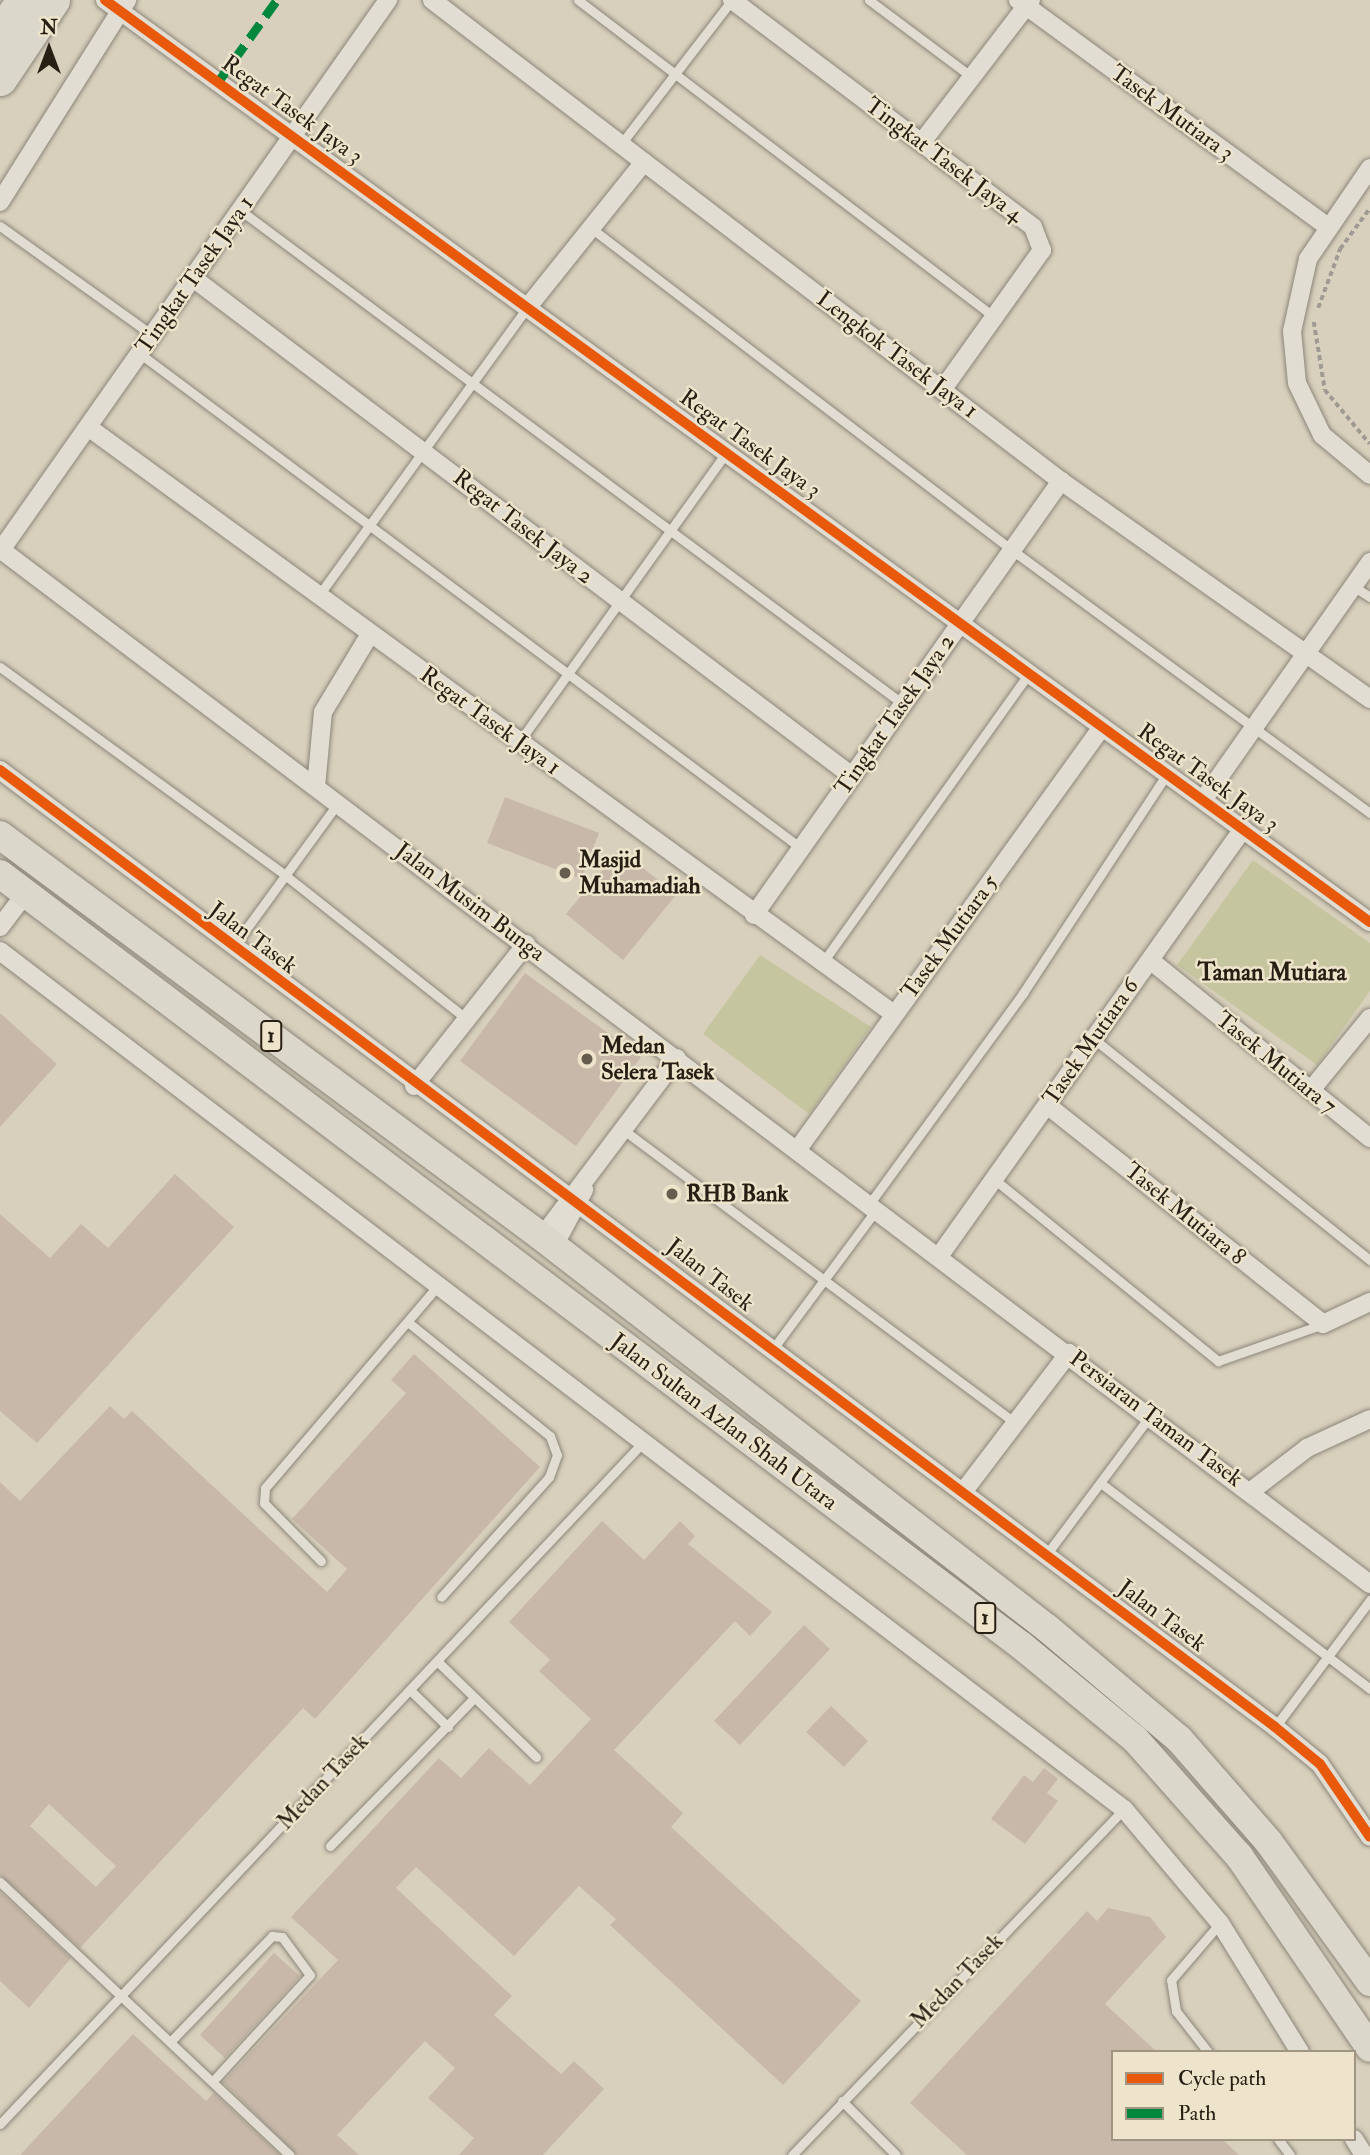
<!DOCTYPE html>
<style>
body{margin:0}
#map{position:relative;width:1370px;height:2155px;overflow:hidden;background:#d8d0bc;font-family:"IM FELL Double Pica",serif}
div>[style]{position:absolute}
.green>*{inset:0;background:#c5c6a0}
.building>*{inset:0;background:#c8b8aa}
.path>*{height:3.5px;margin-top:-1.75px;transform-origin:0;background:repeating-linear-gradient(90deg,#a09b92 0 5px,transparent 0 8.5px)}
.roads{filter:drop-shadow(0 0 2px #8c867a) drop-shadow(0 0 2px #8c867a)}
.lane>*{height:9px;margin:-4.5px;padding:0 4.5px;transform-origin:4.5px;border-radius:4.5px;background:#e1ddd2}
.street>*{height:18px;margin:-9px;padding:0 9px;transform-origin:9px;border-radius:9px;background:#e1ddd2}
.primary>*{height:28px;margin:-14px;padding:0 14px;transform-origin:14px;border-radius:14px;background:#dbd7cb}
.highway>*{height:33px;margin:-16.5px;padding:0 16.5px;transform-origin:16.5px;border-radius:16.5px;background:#dbd7cb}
.quiet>*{height:9px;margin-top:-4.5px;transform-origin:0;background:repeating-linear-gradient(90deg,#00873e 0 18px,transparent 0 27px)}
.cycleway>*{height:10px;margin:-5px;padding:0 5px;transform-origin:5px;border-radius:5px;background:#e8590c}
.dots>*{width:19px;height:19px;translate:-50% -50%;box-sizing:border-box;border:4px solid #eee4cb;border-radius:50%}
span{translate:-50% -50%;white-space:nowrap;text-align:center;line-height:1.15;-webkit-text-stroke:5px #eee4cb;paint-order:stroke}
.shield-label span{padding:2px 5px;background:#eee4cb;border:2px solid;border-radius:5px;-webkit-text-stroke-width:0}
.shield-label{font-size:21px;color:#281f14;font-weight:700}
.street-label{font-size:23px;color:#281f14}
.poi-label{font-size:23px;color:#281f14;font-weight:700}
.left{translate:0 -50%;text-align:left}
.neighbourhood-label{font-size:24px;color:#281f14;font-weight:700}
.legend{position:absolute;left:1111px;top:2050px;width:245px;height:91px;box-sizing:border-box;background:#eee4cb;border:2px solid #9f9582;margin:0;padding:9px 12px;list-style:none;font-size:21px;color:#281f14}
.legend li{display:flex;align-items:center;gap:14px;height:35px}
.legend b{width:35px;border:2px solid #9f9582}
.north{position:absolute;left:14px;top:14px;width:70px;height:70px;-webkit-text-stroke:5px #eee4cb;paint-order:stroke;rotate:0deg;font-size:19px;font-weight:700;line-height:28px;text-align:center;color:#281f14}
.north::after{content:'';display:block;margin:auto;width:24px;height:32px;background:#281f14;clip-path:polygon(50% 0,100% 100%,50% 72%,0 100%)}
</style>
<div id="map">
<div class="green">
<i style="clip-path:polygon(1253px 860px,1370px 943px,1370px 991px,1317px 1065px,1177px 965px)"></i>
<i style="clip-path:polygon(760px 955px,871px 1027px,809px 1114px,703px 1034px)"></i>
</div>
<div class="building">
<i style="clip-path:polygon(505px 797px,599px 833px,581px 879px,487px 843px)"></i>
<i style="clip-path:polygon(620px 849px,676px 895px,623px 960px,566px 914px)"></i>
<i style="clip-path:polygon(525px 973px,641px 1057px,576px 1146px,460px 1061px)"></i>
<i style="clip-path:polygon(0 1013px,57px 1064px,0 1127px)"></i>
<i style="clip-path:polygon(175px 1174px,234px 1227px,37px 1443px,0 1411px,0 1214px,50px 1258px,81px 1224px,108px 1248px)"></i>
<i style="clip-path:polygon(evenodd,414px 1354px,540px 1467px,315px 1719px,303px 1708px,80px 1948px,0 1875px,0 1482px,20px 1501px,110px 1406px,124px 1419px,132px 1411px,327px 1592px,347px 1569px,292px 1519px,406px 1393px,391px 1380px,414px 1354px,49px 1804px,116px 1866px,96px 1887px,30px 1826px,49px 1804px)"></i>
<i style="clip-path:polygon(602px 1521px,644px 1560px,680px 1521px,695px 1536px,688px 1544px,772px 1612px,750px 1636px,735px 1621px,614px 1750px,683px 1813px,671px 1827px,861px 2001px,783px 2085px,610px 1925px,616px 1919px,579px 1886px,514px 1956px,416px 1867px,396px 1888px,512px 1996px,494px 2015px,561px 2074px,574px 2061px,604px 2089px,543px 2155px,459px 2155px,474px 2138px,428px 2098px,455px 2068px,425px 2041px,337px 2135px,359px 2155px,297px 2155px,223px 2082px,338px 1960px,291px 1917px,439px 1758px,461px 1778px,489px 1748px,530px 1785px,591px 1719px,539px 1671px,550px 1660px,509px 1622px)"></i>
<i style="clip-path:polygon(804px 1625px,830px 1649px,740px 1745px,714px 1721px)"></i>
<i style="clip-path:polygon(831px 1706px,868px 1741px,844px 1767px,806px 1732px)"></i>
<i style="clip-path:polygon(1044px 1768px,1058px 1779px,1047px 1793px,1058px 1801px,1025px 1844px,991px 1819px,1024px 1775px,1033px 1782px)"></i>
<i style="clip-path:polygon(0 1892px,71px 1958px,29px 2008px,0 1981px)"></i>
<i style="clip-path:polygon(1108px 1908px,1150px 1917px,1166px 1937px,1105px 2004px,1157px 2052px,1113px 2052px,1113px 2139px,1222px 2139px,1239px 2155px,967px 2155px,910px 2103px,1087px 1911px,1097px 1921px)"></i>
<i style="clip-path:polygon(274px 1953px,300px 1976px,225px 2058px,200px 2035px)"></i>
<i style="clip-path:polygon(133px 2034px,206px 2101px,214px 2093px,280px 2155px,20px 2155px)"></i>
</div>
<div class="path">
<i style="left:1318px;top:308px;width:63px;rotate:-69.6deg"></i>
<i style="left:1340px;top:249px;width:51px;rotate:-53.8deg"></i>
<i style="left:1314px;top:322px;width:69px;rotate:80.8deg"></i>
<i style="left:1325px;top:390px;width:70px;rotate:50.2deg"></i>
</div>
<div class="roads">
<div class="lane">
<i style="left:578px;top:0;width:527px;rotate:37.28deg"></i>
<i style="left:869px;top:0;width:129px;rotate:36.8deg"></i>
<i style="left:621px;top:144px;width:182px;rotate:-52.4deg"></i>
<i style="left:240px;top:210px;width:827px;rotate:36.69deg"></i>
<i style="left:0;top:226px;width:187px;rotate:35.6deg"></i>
<i style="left:591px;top:228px;width:530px;rotate:37.41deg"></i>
<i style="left:1012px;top:550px;width:444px;rotate:36.3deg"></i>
<i style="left:139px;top:353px;width:827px;rotate:36.79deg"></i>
<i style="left:1353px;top:586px;width:20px;rotate:33deg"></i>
<i style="left:319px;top:595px;width:354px;rotate:-54.1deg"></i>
<i style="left:0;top:667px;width:353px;rotate:36.1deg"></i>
<i style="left:285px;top:875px;width:232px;rotate:38.4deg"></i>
<i style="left:519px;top:742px;width:355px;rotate:-54.4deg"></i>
<i style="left:233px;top:947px;width:178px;rotate:-53.9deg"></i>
<i style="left:823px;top:962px;width:355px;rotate:-54.5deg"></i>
<i style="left:1094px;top:1039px;width:354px;rotate:38.7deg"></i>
<i style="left:625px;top:1131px;width:488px;rotate:36.8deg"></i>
<i style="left:994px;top:1179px;width:289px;rotate:39.1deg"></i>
<i style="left:1218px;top:1361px;width:111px;rotate:-19.4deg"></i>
<i style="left:870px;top:1203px;width:260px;rotate:-53.9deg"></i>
<i style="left:1023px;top:993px;width:262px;rotate:-56.7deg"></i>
<i style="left:409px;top:1323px;width:181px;rotate:38.7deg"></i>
<i style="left:550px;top:1436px;width:20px;rotate:70deg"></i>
<i style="left:557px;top:1455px;width:23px;rotate:110deg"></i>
<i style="left:549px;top:1477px;width:161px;rotate:132deg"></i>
<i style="left:772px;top:1350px;width:174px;rotate:-53.4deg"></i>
<i style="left:1102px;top:1484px;width:337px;rotate:37.4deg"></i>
<i style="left:1046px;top:1555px;width:174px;rotate:-53.2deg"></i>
<i style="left:321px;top:1561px;width:81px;rotate:-134.5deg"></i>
<i style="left:264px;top:1503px;width:15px;rotate:-86deg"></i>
<i style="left:265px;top:1488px;width:268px;rotate:-49.5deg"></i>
<i style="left:437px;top:1661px;width:138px;rotate:44.1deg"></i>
<i style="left:410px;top:1690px;width:53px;rotate:44.2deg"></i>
<i style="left:1275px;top:1727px;width:159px;rotate:-53.2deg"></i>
<i style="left:330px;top:1846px;width:206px;rotate:-45.8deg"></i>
<i style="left:0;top:1882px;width:398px;rotate:43.3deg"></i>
<i style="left:171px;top:2041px;width:146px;rotate:-46.1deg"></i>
<i style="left:272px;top:1936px;width:10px;rotate:6deg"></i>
<i style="left:282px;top:1937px;width:47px;rotate:53.6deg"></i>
<i style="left:310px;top:1975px;width:144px;rotate:132.5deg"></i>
<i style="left:1208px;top:2052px;width:52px;rotate:-128deg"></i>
<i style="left:1176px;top:2011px;width:31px;rotate:-99deg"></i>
<i style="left:1171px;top:1980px;width:75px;rotate:-49.3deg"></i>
<i style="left:842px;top:2101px;width:76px;rotate:45deg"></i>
<i style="left:0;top:2124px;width:939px;rotate:-46.68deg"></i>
<i style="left:1278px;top:2139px;width:20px;rotate:53deg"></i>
<i style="left:792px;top:2155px;width:480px;rotate:-46.2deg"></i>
</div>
<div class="street">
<i style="left:105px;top:0;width:1565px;rotate:36.09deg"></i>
<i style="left:432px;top:0;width:792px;rotate:37.41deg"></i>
<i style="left:1061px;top:481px;width:378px;rotate:35.2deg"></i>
<i style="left:732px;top:0;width:377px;rotate:37deg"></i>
<i style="left:1033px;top:227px;width:25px;rotate:69deg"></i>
<i style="left:1042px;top:250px;width:172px;rotate:125.5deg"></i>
<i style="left:1018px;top:0;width:383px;rotate:36.2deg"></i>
<i style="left:922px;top:142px;width:179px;rotate:-52.5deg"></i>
<i style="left:1370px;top:168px;width:110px;rotate:124.3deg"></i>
<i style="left:1308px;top:259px;width:74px;rotate:102.5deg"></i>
<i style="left:1292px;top:331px;width:52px;rotate:84.5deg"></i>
<i style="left:1297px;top:383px;width:58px;rotate:64.3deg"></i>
<i style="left:1322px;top:435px;width:62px;rotate:39.8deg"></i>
<i style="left:0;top:202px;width:239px;rotate:-57.8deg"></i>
<i style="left:193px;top:278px;width:826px;rotate:37.08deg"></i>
<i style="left:527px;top:308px;width:187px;rotate:-51.3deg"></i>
<i style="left:88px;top:427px;width:997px;rotate:36.07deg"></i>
<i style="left:0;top:549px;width:1717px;rotate:37.07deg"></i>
<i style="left:1px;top:550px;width:673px;rotate:-54.87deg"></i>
<i style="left:0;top:770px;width:1594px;rotate:36.89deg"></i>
<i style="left:1275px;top:1727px;width:58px;rotate:39.4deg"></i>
<i style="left:1320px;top:1764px;width:88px;rotate:55.6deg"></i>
<i style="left:316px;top:787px;width:75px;rotate:-84.7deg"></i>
<i style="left:323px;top:712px;width:91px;rotate:-58.9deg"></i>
<i style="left:1203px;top:800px;width:291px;rotate:-54.9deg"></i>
<i style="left:754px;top:915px;width:532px;rotate:-54.73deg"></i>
<i style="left:0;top:927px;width:43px;rotate:-52.6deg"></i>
<i style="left:0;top:951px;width:1414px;rotate:37.36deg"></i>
<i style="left:1124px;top:1809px;width:149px;rotate:49.9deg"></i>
<i style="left:1220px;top:1923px;width:152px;rotate:58.2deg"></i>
<i style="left:1150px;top:960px;width:283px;rotate:39deg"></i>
<i style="left:414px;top:1086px;width:181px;rotate:-51.7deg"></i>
<i style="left:1311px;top:1090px;width:93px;rotate:-50.7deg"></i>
<i style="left:1047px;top:1105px;width:352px;rotate:38.4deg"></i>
<i style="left:1323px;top:1324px;width:52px;rotate:-25.1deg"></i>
<i style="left:798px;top:1149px;width:520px;rotate:-54.23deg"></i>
<i style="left:542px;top:1237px;width:224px;rotate:-53deg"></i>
<i style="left:554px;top:1246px;width:64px;rotate:-61.8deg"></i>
<i style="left:940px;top:1255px;width:523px;rotate:-54.58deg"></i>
<i style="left:1251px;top:1491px;width:71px;rotate:-37.5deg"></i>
<i style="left:1307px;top:1448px;width:69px;rotate:-24.7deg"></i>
<i style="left:963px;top:1492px;width:175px;rotate:-52.7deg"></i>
<i style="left:1354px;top:2139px;width:19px;rotate:58deg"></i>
</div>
<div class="primary">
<i style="left:0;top:835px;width:675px;rotate:36.56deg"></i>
<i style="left:542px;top:1237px;width:639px;rotate:37.75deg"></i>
<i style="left:1047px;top:1628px;width:172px;rotate:40.1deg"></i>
<i style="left:1179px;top:1739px;width:135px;rotate:48.9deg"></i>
<i style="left:1268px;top:1841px;width:174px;rotate:54.1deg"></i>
<i style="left:0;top:874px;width:1281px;rotate:37.07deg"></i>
<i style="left:1022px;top:1646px;width:146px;rotate:39.5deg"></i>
<i style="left:1135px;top:1739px;width:157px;rotate:48.4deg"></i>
<i style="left:1239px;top:1856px;width:232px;rotate:55.7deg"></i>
</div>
<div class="highway">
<i style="left:0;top:33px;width:40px;rotate:-55.1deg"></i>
<i style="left:0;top:79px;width:95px;rotate:-56.1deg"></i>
</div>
</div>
<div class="quiet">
<i style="left:218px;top:82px;width:101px;rotate:-54.3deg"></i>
</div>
<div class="cycleway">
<i style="left:105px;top:0;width:1565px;rotate:36.09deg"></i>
<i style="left:0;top:770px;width:1594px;rotate:36.89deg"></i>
<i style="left:1275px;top:1727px;width:58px;rotate:39.4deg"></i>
<i style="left:1320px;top:1764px;width:88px;rotate:55.6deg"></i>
</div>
<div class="dots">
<i style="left:565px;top:873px;background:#665d4f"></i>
<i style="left:587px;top:1059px;background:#665d4f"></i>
<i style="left:672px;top:1194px;background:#665d4f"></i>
</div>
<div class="shield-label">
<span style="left:271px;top:1036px">1</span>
<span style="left:985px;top:1618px">1</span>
</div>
<div class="street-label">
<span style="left:292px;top:110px;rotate:36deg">Regat Tasek Jaya 3</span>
<span style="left:1172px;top:113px;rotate:36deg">Tasek Mutiara 3</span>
<span style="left:944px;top:160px;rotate:37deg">Tingkat Tasek Jaya 4</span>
<span style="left:195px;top:275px;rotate:-55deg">Tingkat Tasek Jaya 1</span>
<span style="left:897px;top:355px;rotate:37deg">Lengkok Tasek Jaya 1</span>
<span style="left:750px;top:444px;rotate:36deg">Regat Tasek Jaya 3</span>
<span style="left:523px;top:527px;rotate:38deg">Regat Tasek Jaya 2</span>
<span style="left:895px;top:715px;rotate:-55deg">Tingkat Tasek Jaya 2</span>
<span style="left:490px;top:721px;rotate:36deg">Regat Tasek Jaya 1</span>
<span style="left:1208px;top:778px;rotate:36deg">Regat Tasek Jaya 3</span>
<span style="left:470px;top:902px;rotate:37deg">Jalan Musim Bunga</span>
<span style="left:950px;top:937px;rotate:-54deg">Tasek Mutiara 5</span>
<span style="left:253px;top:938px;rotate:37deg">Jalan Tasek</span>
<span style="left:1091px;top:1042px;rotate:-55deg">Tasek Mutiara 6</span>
<span style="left:1276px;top:1063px;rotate:39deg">Tasek Mutiara 7</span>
<span style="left:1185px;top:1214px;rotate:39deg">Tasek Mutiara 8</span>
<span style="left:710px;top:1275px;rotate:38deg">Jalan Tasek</span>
<span style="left:1156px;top:1419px;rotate:37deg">Persiaran Taman Tasek</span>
<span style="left:724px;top:1422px;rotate:37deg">Jalan Sultan Azlan Shah Utara</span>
<span style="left:1162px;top:1616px;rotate:37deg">Jalan Tasek</span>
<span style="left:323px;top:1782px;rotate:-47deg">Medan Tasek</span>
<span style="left:957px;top:1981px;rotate:-46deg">Medan Tasek</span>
</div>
<div class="poi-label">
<span class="left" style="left:579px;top:873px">Masjid<br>Muhamadiah</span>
<span class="left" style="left:601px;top:1059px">Medan<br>Selera Tasek</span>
<span class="left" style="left:686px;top:1194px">RHB Bank</span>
</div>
<div class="neighbourhood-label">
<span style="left:1272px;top:973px">Taman Mutiara</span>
</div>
<ul class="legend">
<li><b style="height:9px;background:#e8590c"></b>Cycle path</li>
<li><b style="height:9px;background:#00873e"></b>Path</li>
</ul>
<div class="north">N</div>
</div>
